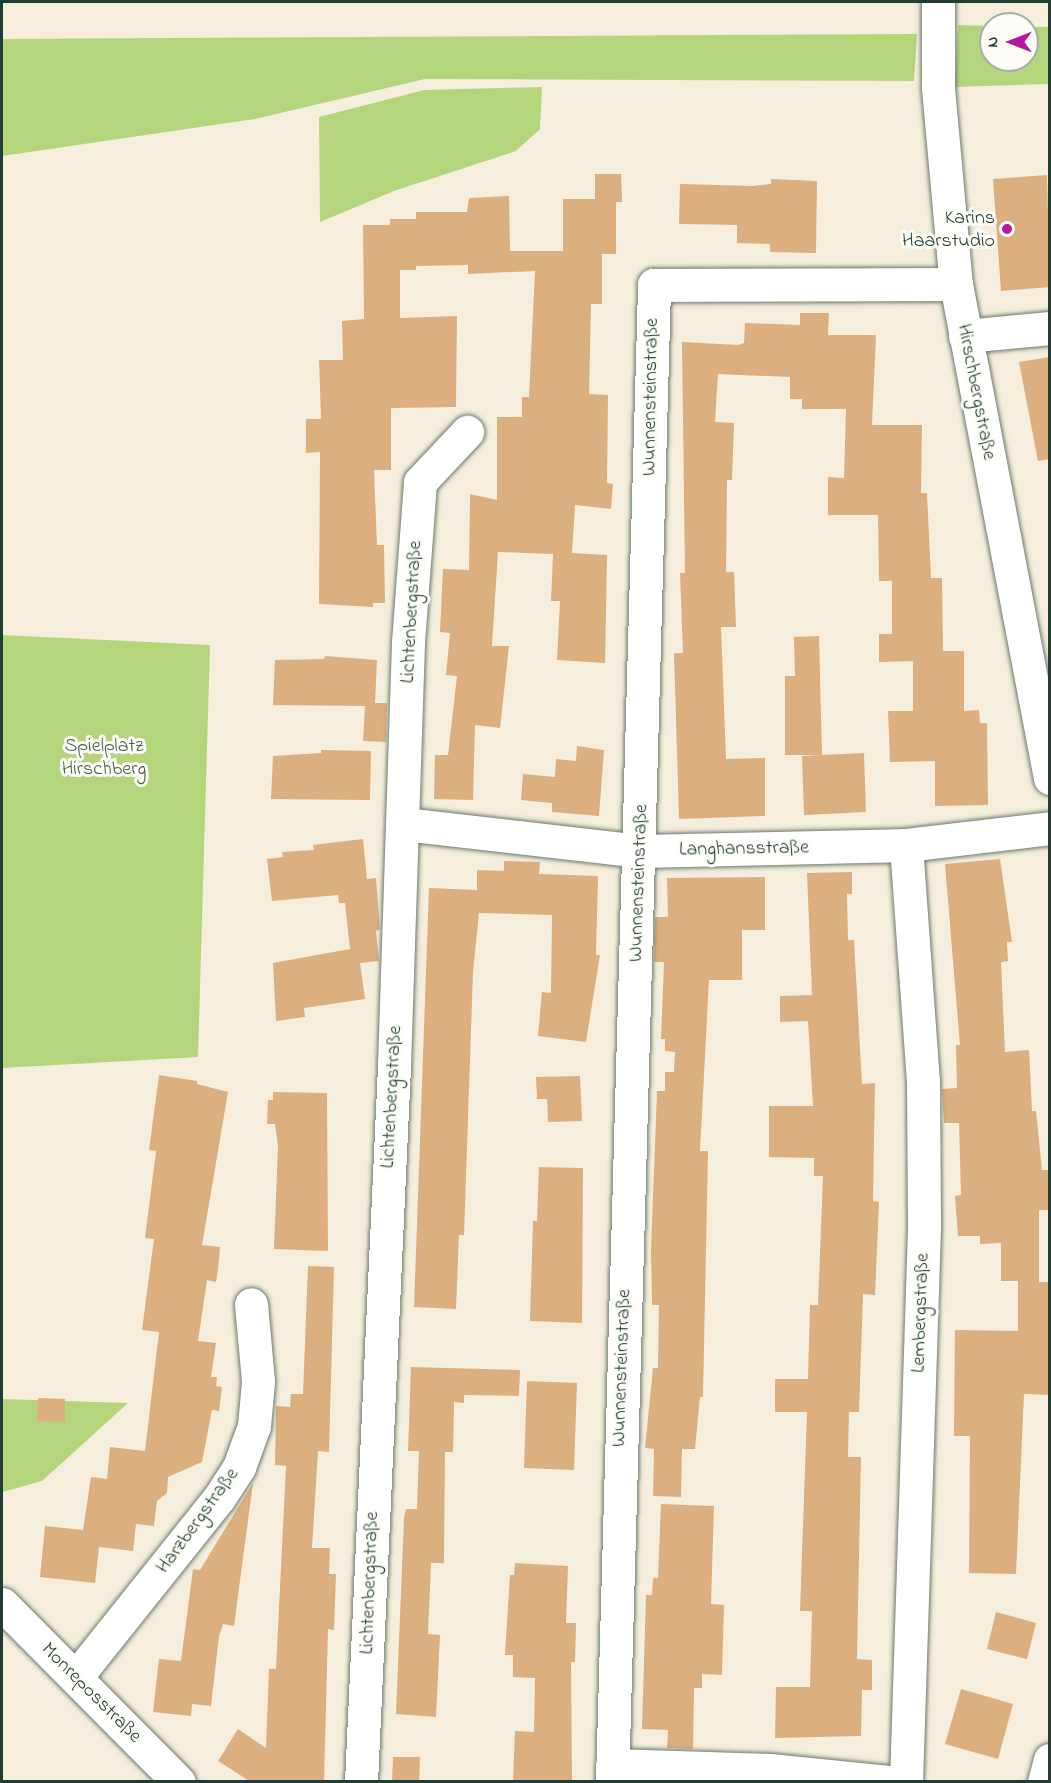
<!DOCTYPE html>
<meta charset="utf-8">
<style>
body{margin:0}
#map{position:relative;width:1051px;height:1783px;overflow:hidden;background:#f6eedc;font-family:"Indie Flower",sans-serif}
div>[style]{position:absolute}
.green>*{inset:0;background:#b5d57d}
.building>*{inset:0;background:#dbaf80}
.roads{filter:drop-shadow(0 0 2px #6a7b6f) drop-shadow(0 0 2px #6a7b6f)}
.minor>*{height:33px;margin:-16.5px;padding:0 16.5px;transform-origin:16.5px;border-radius:16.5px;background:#fff}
.dots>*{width:16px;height:16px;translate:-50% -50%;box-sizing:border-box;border:3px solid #fdfcf7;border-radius:50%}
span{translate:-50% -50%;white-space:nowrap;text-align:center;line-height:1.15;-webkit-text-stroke:6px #fdfcf7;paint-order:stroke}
.poi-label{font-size:20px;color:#1f3d34}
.right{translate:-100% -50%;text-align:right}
.street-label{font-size:20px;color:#1f3d34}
.park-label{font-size:20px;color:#446346}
.frame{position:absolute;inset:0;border:3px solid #1f3d34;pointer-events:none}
.north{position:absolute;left:979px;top:12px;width:60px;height:60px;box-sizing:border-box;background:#fdfcf7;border:2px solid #a4b0a9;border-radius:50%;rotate:270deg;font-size:16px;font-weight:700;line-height:24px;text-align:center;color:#1f3d34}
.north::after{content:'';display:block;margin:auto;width:21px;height:27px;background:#b5179e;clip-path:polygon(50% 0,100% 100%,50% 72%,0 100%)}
</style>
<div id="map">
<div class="green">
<i style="clip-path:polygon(958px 25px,991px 26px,991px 60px,1027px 60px,1027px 27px,1049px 27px,1049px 84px,955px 87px)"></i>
<i style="clip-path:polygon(917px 34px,914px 81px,425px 79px,255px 119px,2px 156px,2px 39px)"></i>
<i style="clip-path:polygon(542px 87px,540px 129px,516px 151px,394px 191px,320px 222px,319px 117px,424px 90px)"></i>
<i style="clip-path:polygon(2px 635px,210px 645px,198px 1057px,2px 1068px)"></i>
<i style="clip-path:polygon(2px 1399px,128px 1403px,42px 1481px,2px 1492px)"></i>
</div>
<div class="building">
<i style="clip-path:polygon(595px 174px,621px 174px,622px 202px,616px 202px,616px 254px,602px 254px,602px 304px,591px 304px,589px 394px,608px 395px,607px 483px,613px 484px,611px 509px,575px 505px,572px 553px,607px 555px,605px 663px,557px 660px,560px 601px,551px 601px,553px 554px,498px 552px,492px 646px,509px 646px,500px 728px,475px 725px,473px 800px,434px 799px,435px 755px,448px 755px,457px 676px,446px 675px,450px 633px,440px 632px,443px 569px,469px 570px,470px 494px,497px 500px,497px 417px,522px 417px,522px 397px,529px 397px,535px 271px,468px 274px,468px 265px,416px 266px,416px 270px,400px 270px,400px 318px,457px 316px,456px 407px,391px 408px,391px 470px,374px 470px,377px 545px,384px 545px,385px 603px,373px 603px,373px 607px,319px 604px,320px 452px,306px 453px,306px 419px,321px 419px,319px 360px,343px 360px,342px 321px,364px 319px,363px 225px,390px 225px,390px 219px,416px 219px,416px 212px,467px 212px,469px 198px,509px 196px,510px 251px,563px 251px,563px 199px,595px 199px)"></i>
<i style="clip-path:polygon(1047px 175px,1050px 287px,1001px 291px,993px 179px)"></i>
<i style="clip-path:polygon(771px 179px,817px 181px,816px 253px,770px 252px,770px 244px,737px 243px,737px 225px,679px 224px,680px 184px,754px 186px,771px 184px)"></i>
<i style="clip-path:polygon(800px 313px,829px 313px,828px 335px,876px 335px,872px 425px,922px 425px,921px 493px,927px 493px,931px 578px,942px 578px,943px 651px,964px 651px,964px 711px,979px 710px,980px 723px,987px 723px,988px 805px,935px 806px,935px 761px,890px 762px,888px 711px,913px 711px,913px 661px,879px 662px,879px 634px,892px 634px,892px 581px,879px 581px,878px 515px,828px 515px,828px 477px,844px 478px,846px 409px,802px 409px,802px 399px,790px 399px,790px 377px,718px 374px,715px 422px,734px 423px,732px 480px,727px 480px,726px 572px,734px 572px,736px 627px,721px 627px,726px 759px,765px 758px,765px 816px,679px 819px,674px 653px,683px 653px,680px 573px,685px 573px,682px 342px,738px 345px,744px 343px,745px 323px,800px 325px)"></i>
<i style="clip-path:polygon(1050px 357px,1050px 459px,1038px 461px,1019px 362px)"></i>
<i style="clip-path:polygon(819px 636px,822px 755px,785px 755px,785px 676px,795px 676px,794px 637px)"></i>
<i style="clip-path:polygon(325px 656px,377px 660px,375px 703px,387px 703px,386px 742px,363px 741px,365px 706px,273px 705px,275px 660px,324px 659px)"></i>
<i style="clip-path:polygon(577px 746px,604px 750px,599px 816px,552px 812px,552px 803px,521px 800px,523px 774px,555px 777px,556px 759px,576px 761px)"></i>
<i style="clip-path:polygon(321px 750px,371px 751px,370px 800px,271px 799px,273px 756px,321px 753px)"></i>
<i style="clip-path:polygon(864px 753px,866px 812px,804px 815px,802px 756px)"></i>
<i style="clip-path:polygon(363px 839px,367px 879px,376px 878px,380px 929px,376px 931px,379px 961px,360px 963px,365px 999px,304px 1008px,305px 1017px,276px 1021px,273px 963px,350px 949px,345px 903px,339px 903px,338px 895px,272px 901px,267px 859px,283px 857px,282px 852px,314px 850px,313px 845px)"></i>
<i style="clip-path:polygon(1000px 859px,1012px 942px,1007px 942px,1008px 961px,1001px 962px,1005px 1052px,1029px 1050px,1032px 1111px,1036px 1111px,1042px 1170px,1050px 1170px,1050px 1210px,1039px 1210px,1039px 1282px,1050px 1282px,1050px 1395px,1024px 1394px,1016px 1574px,969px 1573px,970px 1436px,954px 1436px,955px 1330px,1018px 1331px,1018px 1281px,1001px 1281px,1001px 1243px,980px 1244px,980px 1236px,958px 1236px,955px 1196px,961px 1195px,959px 1123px,944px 1123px,942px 1089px,957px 1088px,956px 1045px,960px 1045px,945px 864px)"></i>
<i style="clip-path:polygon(504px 861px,540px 862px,539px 874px,598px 876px,596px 955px,600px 955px,586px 1042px,538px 1036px,542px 992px,551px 993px,552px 915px,479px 913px,473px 972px,464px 1235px,459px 1235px,456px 1309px,414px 1307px,429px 888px,477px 890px,477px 870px,504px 871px)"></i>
<i style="clip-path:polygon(852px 872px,852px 894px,847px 894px,848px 940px,854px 940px,862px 1084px,875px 1083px,873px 1201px,879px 1202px,875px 1295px,863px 1294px,859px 1412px,849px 1412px,848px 1457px,861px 1457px,857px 1659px,872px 1660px,872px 1690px,862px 1690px,861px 1736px,775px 1738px,776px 1687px,810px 1687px,812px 1611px,800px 1611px,807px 1412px,775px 1412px,775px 1379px,808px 1379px,810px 1305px,818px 1305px,823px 1176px,814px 1176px,814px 1158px,769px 1157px,769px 1106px,813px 1106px,808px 1021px,780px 1022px,780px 996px,812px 995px,807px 873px)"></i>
<i style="clip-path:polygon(765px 877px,765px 930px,742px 930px,742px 980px,709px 980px,700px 1151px,708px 1151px,703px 1397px,700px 1397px,695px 1449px,682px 1449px,681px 1497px,653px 1496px,654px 1449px,645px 1448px,653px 1368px,658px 1368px,659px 1305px,652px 1305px,651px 1250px,657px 1091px,665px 1091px,665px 1072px,674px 1072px,675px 1052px,665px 1051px,665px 1039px,661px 1039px,664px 962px,654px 962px,655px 917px,668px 917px,667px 878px)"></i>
<i style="clip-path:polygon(159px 1075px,197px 1081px,197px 1084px,228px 1092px,202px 1245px,220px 1247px,218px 1270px,216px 1282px,207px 1280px,198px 1341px,216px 1343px,211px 1377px,217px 1377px,216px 1386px,222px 1387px,219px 1411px,212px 1410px,202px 1462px,168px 1477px,167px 1493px,157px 1501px,154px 1526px,136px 1524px,133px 1551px,99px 1547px,95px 1583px,40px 1577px,45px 1526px,83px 1530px,91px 1477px,107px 1479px,110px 1447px,145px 1451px,159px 1332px,142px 1330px,154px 1239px,145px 1238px,156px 1151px,149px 1150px)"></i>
<i style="clip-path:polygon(580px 1076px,582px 1121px,548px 1122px,547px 1099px,537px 1099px,536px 1077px)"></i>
<i style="clip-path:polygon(273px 1092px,327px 1093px,328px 1251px,274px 1249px,278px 1146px,275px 1124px,267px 1124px,268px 1100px,273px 1100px)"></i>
<i style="clip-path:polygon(539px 1167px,583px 1168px,582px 1323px,530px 1321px,533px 1221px,537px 1221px)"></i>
<i style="clip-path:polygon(308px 1266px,334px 1267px,329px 1452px,318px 1451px,312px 1548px,330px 1548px,329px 1574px,336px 1574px,334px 1630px,328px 1629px,324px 1782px,251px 1782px,218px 1761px,238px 1729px,266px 1748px,269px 1669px,276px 1669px,286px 1466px,275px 1465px,276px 1406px,290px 1407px,291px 1394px,303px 1394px)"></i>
<i style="clip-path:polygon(411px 1367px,520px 1370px,519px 1396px,464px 1395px,464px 1403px,454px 1402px,453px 1452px,445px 1452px,444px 1563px,431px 1563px,428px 1634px,440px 1635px,436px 1717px,396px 1714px,404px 1518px,406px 1509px,417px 1509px,419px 1451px,408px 1451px)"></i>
<i style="clip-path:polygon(527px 1381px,577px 1383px,574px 1470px,524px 1468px)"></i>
<i style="clip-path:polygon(38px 1398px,65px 1399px,65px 1422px,37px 1421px)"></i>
<i style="clip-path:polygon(253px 1483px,234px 1626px,223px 1624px,219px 1636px,211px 1706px,192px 1704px,191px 1716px,153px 1712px,159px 1659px,181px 1661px,193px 1569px,200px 1570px)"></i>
<i style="clip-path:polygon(661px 1504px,714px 1506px,711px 1604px,724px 1605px,722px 1675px,702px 1674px,702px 1688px,694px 1688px,693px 1749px,667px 1748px,668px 1730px,642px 1729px,646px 1595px,652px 1595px,653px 1578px,658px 1578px)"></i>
<i style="clip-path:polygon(515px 1563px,568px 1566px,566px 1623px,576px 1623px,575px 1662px,571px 1662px,572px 1782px,513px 1782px,515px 1731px,534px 1732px,535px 1678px,513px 1677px,513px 1655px,505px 1655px,510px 1575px,514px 1575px)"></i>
<i style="clip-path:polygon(996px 1612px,1036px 1623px,1027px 1659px,987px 1649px)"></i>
<i style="clip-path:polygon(961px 1689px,1013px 1704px,998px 1759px,945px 1744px)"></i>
<i style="clip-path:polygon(393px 1757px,420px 1757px,419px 1782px,392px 1782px)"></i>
</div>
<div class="roads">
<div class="minor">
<i style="left:938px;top:2px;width:86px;rotate:90deg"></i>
<i style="left:938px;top:88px;width:197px;rotate:84.8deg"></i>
<i style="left:956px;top:284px;width:503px;rotate:79.23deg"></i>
<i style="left:965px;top:336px;width:85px;rotate:-5.4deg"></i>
<i style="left:404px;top:824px;width:239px;rotate:6.5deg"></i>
<i style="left:641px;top:851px;width:265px;rotate:-1.3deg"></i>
<i style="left:906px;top:845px;width:145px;rotate:-6.7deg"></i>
<i style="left:906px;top:845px;width:236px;rotate:85.9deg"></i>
<i style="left:923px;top:1080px;width:148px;rotate:89.6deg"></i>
<i style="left:924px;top:1228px;width:554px;rotate:91.86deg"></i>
<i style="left:2px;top:1604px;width:251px;rotate:45.2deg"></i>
<i style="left:76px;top:1677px;width:229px;rotate:-51.4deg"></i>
<i style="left:219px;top:1498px;width:37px;rotate:-57deg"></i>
<i style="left:239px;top:1467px;width:44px;rotate:-69.9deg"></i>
<i style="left:254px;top:1426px;width:45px;rotate:-84.9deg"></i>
<i style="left:258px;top:1381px;width:77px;rotate:-95.2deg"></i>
<i style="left:612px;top:1765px;width:158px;rotate:1.8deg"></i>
<i style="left:770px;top:1770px;width:119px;rotate:5.8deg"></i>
<i style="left:361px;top:1782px;width:718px;rotate:-87.36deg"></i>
<i style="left:394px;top:1065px;width:423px;rotate:-88.1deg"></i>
<i style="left:408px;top:642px;width:160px;rotate:-85.7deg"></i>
<i style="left:420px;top:482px;width:69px;rotate:-46.8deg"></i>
<i style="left:612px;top:1782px;width:1498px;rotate:-88.39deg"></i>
<i style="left:654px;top:285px;width:302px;rotate:-0.2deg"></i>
<i style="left:1044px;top:1782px;width:23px;rotate:-75deg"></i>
</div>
</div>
<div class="dots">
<i style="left:1007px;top:229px;background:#b5179e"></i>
</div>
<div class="poi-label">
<span class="right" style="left:995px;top:230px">Karins<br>Haarstudio</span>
</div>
<div class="street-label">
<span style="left:976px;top:392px;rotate:79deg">Hirschbergstraße</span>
<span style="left:651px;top:397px;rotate:-89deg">Wunnensteinstraße</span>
<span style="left:412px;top:612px;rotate:-87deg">Lichtenbergstraße</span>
<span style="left:744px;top:849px;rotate:-1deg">Langhansstraße</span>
<span style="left:639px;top:883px;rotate:-88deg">Wunnensteinstraße</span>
<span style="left:392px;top:1097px;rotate:-87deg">Lichtenbergstraße</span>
<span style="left:921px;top:1313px;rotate:-88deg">Lembergstraße</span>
<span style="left:622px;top:1368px;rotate:-88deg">Wunnensteinstraße</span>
<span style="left:198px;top:1521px;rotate:-54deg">Harzbergstraße</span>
<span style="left:370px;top:1583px;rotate:-88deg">Lichtenbergstraße</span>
<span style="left:91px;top:1693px;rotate:45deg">Monreposstraße</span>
</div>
<div class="park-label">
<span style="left:104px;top:758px">Spielplatz<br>Hirschberg</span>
</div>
<div class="frame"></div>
<div class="north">N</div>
</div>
